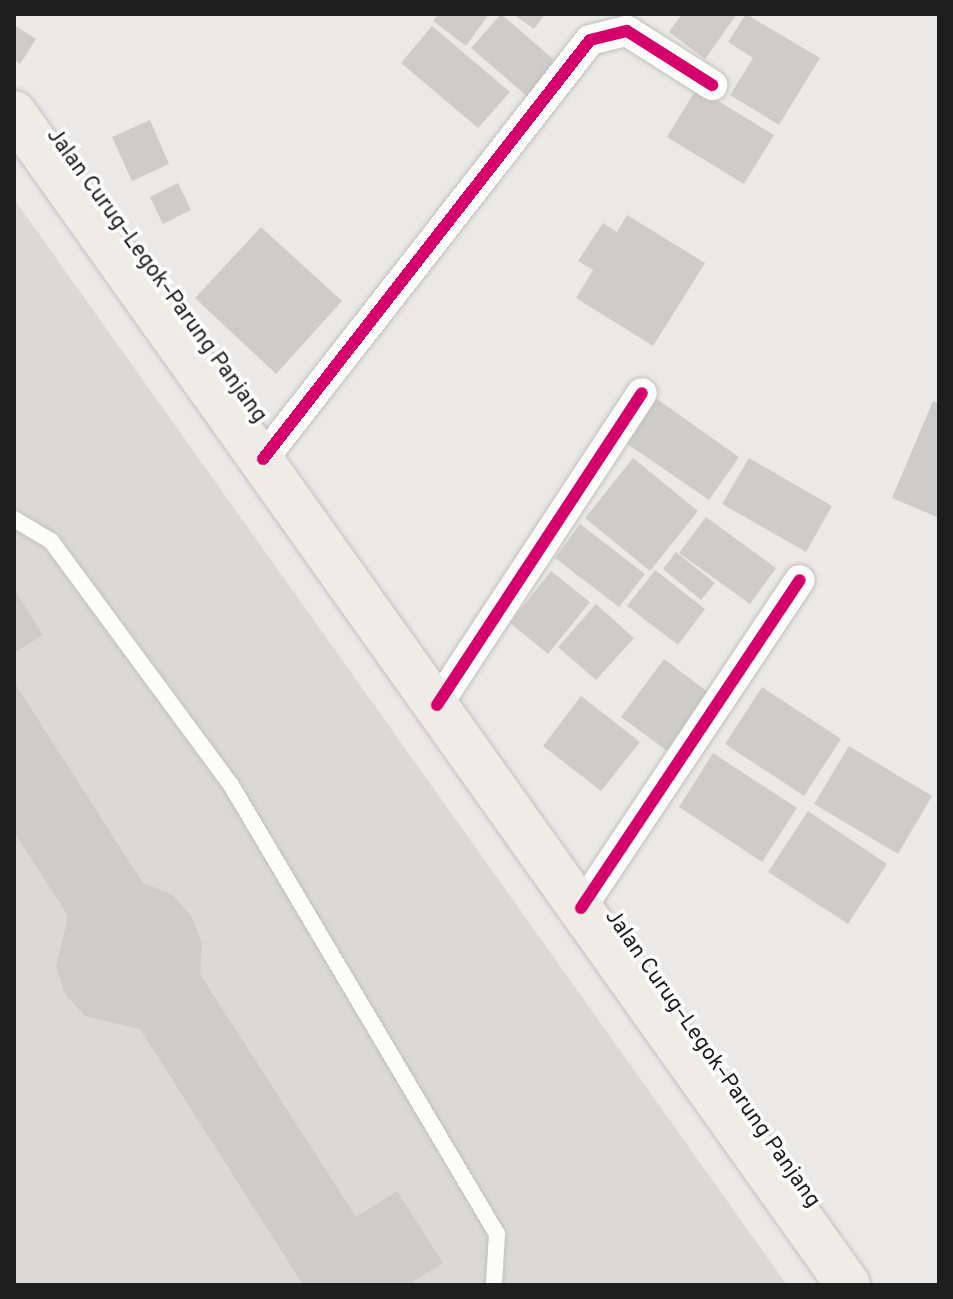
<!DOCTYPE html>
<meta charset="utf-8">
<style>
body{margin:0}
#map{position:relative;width:953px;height:1299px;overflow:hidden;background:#ebe9e7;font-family:Overpass,sans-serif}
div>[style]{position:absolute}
.airport>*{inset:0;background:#dbd9d6}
.building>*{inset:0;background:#ceccca}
.roads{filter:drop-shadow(0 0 2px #c1c0bf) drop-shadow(0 0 2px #c1c0bf)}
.lane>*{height:16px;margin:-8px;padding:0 8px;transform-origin:8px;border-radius:8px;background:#fcfcfb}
.street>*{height:30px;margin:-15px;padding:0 15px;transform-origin:15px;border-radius:15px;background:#fcfcfb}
.primary>*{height:44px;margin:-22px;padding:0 22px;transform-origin:22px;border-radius:22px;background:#efebe5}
.cycleway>*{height:12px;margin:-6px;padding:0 6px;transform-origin:6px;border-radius:6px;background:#d6006c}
span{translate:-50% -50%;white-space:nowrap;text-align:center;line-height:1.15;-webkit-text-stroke:7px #fff;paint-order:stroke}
.street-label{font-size:22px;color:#1e1e1e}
.frame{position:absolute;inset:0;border:16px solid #1e1e1e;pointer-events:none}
</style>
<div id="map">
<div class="airport">
<i style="clip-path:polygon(14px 199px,787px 1285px,14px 1285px)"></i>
</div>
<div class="building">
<i style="clip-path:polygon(438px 14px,489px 14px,466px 46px,433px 21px)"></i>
<i style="clip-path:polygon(501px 14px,559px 64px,529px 98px,471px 48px)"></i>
<i style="clip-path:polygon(513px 14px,545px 14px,534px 29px)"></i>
<i style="clip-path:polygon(682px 14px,737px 14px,705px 59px,669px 32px)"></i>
<i style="clip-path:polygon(746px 14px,820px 58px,779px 125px,730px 95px,753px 58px,728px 42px)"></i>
<i style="clip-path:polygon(14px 25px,36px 39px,20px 64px,14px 60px)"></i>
<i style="clip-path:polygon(432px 26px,510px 92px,478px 128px,401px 63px)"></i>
<i style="clip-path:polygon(697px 88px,774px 135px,744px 184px,667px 137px)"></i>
<i style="clip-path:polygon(150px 120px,169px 164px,132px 181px,112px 137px)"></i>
<i style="clip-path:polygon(178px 183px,191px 210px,163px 224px,150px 197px)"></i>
<i style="clip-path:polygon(627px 215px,705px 263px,653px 346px,576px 298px,593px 270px,578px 261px,603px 223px,617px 232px)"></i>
<i style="clip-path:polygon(261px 227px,342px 301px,276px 374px,195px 298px)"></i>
<i style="clip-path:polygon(654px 397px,739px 457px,709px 500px,623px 441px)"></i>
<i style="clip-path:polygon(933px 401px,939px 404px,939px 518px,892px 498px)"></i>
<i style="clip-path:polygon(633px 458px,698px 511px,650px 571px,585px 518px)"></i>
<i style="clip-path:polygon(749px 458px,832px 506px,806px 552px,722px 504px)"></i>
<i style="clip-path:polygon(706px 517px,776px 568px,750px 604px,679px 553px)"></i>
<i style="clip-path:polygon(580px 524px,645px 574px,619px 607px,555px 558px)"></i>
<i style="clip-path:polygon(676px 552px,715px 583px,701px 600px,663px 569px)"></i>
<i style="clip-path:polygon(655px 570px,705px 609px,678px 645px,627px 606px)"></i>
<i style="clip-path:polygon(551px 571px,590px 602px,548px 654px,510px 623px)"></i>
<i style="clip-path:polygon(14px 589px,43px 635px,14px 653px)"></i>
<i style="clip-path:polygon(596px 604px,634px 638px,596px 680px,558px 647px)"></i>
<i style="clip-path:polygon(664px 659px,713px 696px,670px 753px,621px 717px)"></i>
<i style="clip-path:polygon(14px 682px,143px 883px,173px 895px,192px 917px,202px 944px,200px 974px,356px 1217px,397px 1191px,443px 1263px,408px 1285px,303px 1285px,140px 1029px,85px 1016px,65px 994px,56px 967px,68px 916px,14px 832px)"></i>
<i style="clip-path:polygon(762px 687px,841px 739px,804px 796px,725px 744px)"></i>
<i style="clip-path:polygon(581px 696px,640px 742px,601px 791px,543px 746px)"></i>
<i style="clip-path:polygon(849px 746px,932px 796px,898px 854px,814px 804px)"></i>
<i style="clip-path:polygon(713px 753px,797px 808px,762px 862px,679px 807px)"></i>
<i style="clip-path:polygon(808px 811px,887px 864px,848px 924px,768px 872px)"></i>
</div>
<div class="roads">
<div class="lane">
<i style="left:14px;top:519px;width:43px;rotate:30.7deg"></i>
<i style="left:51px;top:541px;width:303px;rotate:53.6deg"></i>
<i style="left:231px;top:785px;width:522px;rotate:59.36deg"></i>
<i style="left:497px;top:1234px;width:51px;rotate:93.4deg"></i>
</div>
<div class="street">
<i style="left:263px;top:459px;width:531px;rotate:-52.03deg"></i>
<i style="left:590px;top:40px;width:38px;rotate:-14deg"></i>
<i style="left:627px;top:31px;width:101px;rotate:32.4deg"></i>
<i style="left:437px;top:705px;width:373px;rotate:-56.7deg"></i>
<i style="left:581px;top:908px;width:394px;rotate:-56.3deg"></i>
</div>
<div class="primary">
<i style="left:14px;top:113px;width:1438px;rotate:54.56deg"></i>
</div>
</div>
<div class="cycleway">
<i style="left:263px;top:459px;width:531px;rotate:-52.03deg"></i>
<i style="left:590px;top:40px;width:38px;rotate:-14deg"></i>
<i style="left:627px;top:31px;width:101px;rotate:32.4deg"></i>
<i style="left:437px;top:705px;width:373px;rotate:-56.7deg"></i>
<i style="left:581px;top:908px;width:394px;rotate:-56.3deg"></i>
</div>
<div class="street-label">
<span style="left:156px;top:276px;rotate:54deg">Jalan Curug–Legok–Parung Panjang</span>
<span style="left:712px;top:1059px;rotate:55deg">Jalan Curug–Legok–Parung Panjang</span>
</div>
<div class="frame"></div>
</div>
